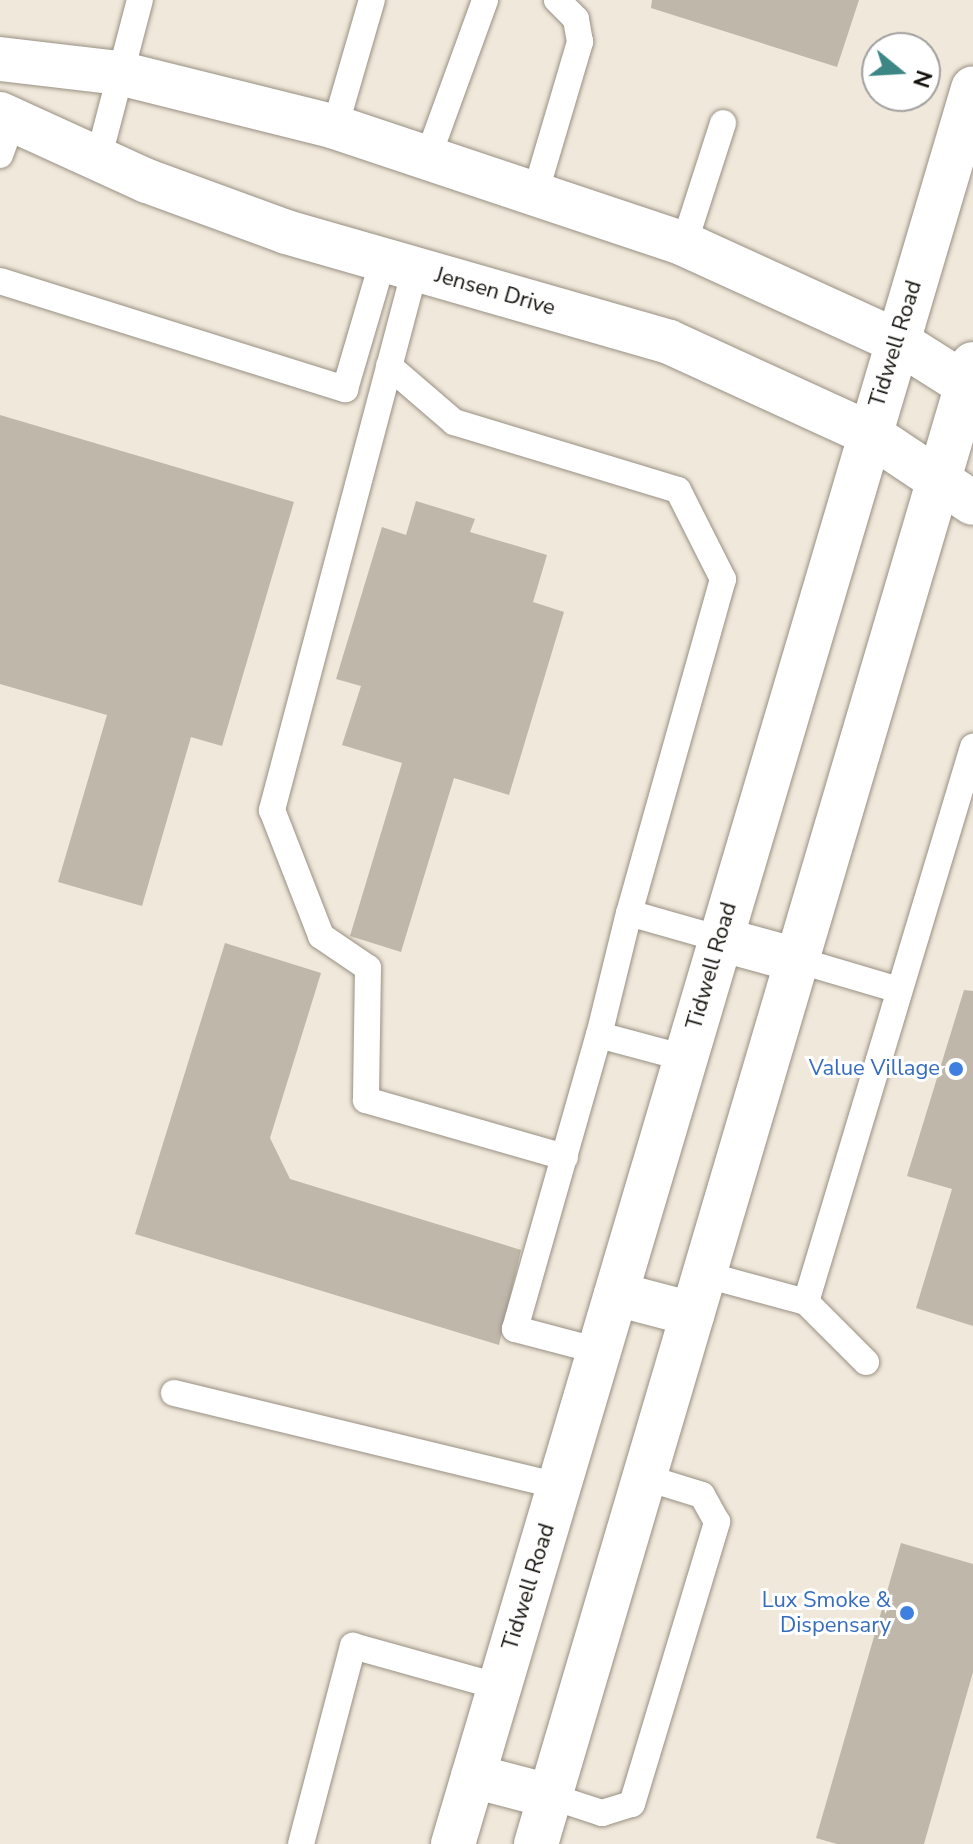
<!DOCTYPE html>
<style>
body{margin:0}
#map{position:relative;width:973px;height:1844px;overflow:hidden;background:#f0e8da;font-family:"Nunito Sans",sans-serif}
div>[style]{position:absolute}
.building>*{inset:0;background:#bfb7aa}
.roads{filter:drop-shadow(0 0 2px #989084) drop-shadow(0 0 2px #989084)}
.service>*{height:26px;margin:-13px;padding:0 13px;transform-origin:13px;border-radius:13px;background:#fff}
.secondary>*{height:44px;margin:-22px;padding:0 22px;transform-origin:22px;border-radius:22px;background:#fff}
.dots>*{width:22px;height:22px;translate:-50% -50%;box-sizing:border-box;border:4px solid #fff;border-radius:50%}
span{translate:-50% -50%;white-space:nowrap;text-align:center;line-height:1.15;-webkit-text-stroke:6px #fff;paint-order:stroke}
.street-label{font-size:22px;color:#15120d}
.shop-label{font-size:22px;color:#366cbe}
.right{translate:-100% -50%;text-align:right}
.north{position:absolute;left:861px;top:32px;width:80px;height:80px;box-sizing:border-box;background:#fff;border:2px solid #a1a09e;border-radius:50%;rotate:108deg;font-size:22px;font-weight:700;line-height:32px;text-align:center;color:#15120d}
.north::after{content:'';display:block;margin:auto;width:28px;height:36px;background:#3d8686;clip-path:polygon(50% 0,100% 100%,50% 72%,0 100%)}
</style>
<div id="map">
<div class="building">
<i style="clip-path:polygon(652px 0,859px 0,837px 67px,651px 8px)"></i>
<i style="clip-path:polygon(0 415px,294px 502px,222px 746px,191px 737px,142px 906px,58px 882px,107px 715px,0 684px)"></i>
<i style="clip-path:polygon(416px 501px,475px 519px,470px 532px,547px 555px,533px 602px,564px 612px,509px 795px,454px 778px,401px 952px,350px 936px,402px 763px,342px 745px,361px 686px,336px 679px,382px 527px,406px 535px)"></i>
<i style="clip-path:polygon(225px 943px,321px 973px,270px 1138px,290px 1179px,521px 1250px,499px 1345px,135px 1234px)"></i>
<i style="clip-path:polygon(964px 990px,973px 991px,973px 1326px,916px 1308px,952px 1189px,907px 1176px)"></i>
<i style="clip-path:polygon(901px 1543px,973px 1564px,973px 1672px,924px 1844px,837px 1844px,816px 1838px)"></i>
</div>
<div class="roads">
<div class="service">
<i style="left:335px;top:127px;width:132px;rotate:-73.8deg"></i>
<i style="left:0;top:155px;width:38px;rotate:-70deg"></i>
<i style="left:99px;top:156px;width:161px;rotate:-75.3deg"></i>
<i style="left:428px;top:157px;width:167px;rotate:-70deg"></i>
<i style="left:535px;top:194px;width:159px;rotate:-73.5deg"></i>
<i style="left:580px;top:42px;width:23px;rotate:-100deg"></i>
<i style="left:576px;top:19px;width:27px;rotate:-135deg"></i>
<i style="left:684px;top:244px;width:127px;rotate:-72.1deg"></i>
<i style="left:415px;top:269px;width:560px;rotate:104.81deg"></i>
<i style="left:272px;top:810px;width:135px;rotate:68.7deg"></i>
<i style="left:321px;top:936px;width:57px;rotate:34.2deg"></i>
<i style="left:368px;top:968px;width:132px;rotate:90.9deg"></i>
<i style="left:366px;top:1100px;width:207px;rotate:16deg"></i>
<i style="left:0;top:281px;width:362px;rotate:17.4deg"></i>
<i style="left:345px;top:389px;width:134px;rotate:-73.6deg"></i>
<i style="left:389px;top:366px;width:86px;rotate:40.7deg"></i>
<i style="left:454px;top:422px;width:234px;rotate:16.9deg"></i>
<i style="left:678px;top:490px;width:100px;rotate:63.2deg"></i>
<i style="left:723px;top:579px;width:347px;rotate:105.7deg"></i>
<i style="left:797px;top:960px;width:106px;rotate:16.4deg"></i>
<i style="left:599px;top:1035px;width:126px;rotate:-76.2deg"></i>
<i style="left:629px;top:913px;width:95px;rotate:15.9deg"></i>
<i style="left:703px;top:1274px;width:107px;rotate:15.2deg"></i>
<i style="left:806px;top:1302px;width:580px;rotate:-73.25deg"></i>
<i style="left:806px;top:1302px;width:85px;rotate:45deg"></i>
<i style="left:599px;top:1351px;width:87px;rotate:-165.3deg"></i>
<i style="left:515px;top:1329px;width:306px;rotate:-74.1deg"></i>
<i style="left:599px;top:1035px;width:89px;rotate:15deg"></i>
<i style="left:174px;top:1393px;width:396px;rotate:13.6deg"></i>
<i style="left:550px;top:1796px;width:55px;rotate:18.1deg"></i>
<i style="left:602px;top:1813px;width:31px;rotate:-17deg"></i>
<i style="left:632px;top:1804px;width:295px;rotate:-73.2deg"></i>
<i style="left:717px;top:1522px;width:31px;rotate:-119deg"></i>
<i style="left:702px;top:1495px;width:61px;rotate:-162.8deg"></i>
<i style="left:301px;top:1844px;width:205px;rotate:-75.3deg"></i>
<i style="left:353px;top:1646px;width:153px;rotate:15.6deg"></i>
</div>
<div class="secondary">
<i style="left:0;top:59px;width:120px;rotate:6.7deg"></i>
<i style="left:119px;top:73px;width:223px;rotate:14deg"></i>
<i style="left:335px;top:127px;width:368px;rotate:18.5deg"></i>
<i style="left:684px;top:244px;width:234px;rotate:24.5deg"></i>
<i style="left:897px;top:341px;width:90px;rotate:32.3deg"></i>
<i style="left:0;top:114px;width:162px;rotate:24.5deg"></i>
<i style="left:147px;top:181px;width:148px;rotate:20.1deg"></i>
<i style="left:286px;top:232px;width:398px;rotate:16deg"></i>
<i style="left:669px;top:342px;width:219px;rotate:24.6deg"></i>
<i style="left:868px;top:433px;width:126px;rotate:33.7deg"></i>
<i style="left:720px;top:939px;width:80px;rotate:15.3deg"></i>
<i style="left:616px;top:1294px;width:79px;rotate:14.7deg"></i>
<i style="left:473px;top:1776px;width:80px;rotate:14.6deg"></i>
<i style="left:453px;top:1844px;width:1831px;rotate:-73.5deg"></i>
<i style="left:536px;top:1844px;width:1543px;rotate:-73.55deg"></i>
</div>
</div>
<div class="dots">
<i style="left:956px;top:1069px;background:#3f7fe0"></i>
<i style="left:907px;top:1613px;background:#3f7fe0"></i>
</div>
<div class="street-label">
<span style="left:495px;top:292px;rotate:16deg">Jensen Drive</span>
<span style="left:896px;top:344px;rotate:-73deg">Tidwell Road</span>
<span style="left:712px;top:966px;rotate:-74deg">Tidwell Road</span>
<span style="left:529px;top:1587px;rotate:-73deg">Tidwell Road</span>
</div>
<div class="shop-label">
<span class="right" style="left:940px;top:1069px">Value Village</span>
<span class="right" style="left:891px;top:1613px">Lux Smoke &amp;<br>Dispensary</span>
</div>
<div class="north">N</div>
</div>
